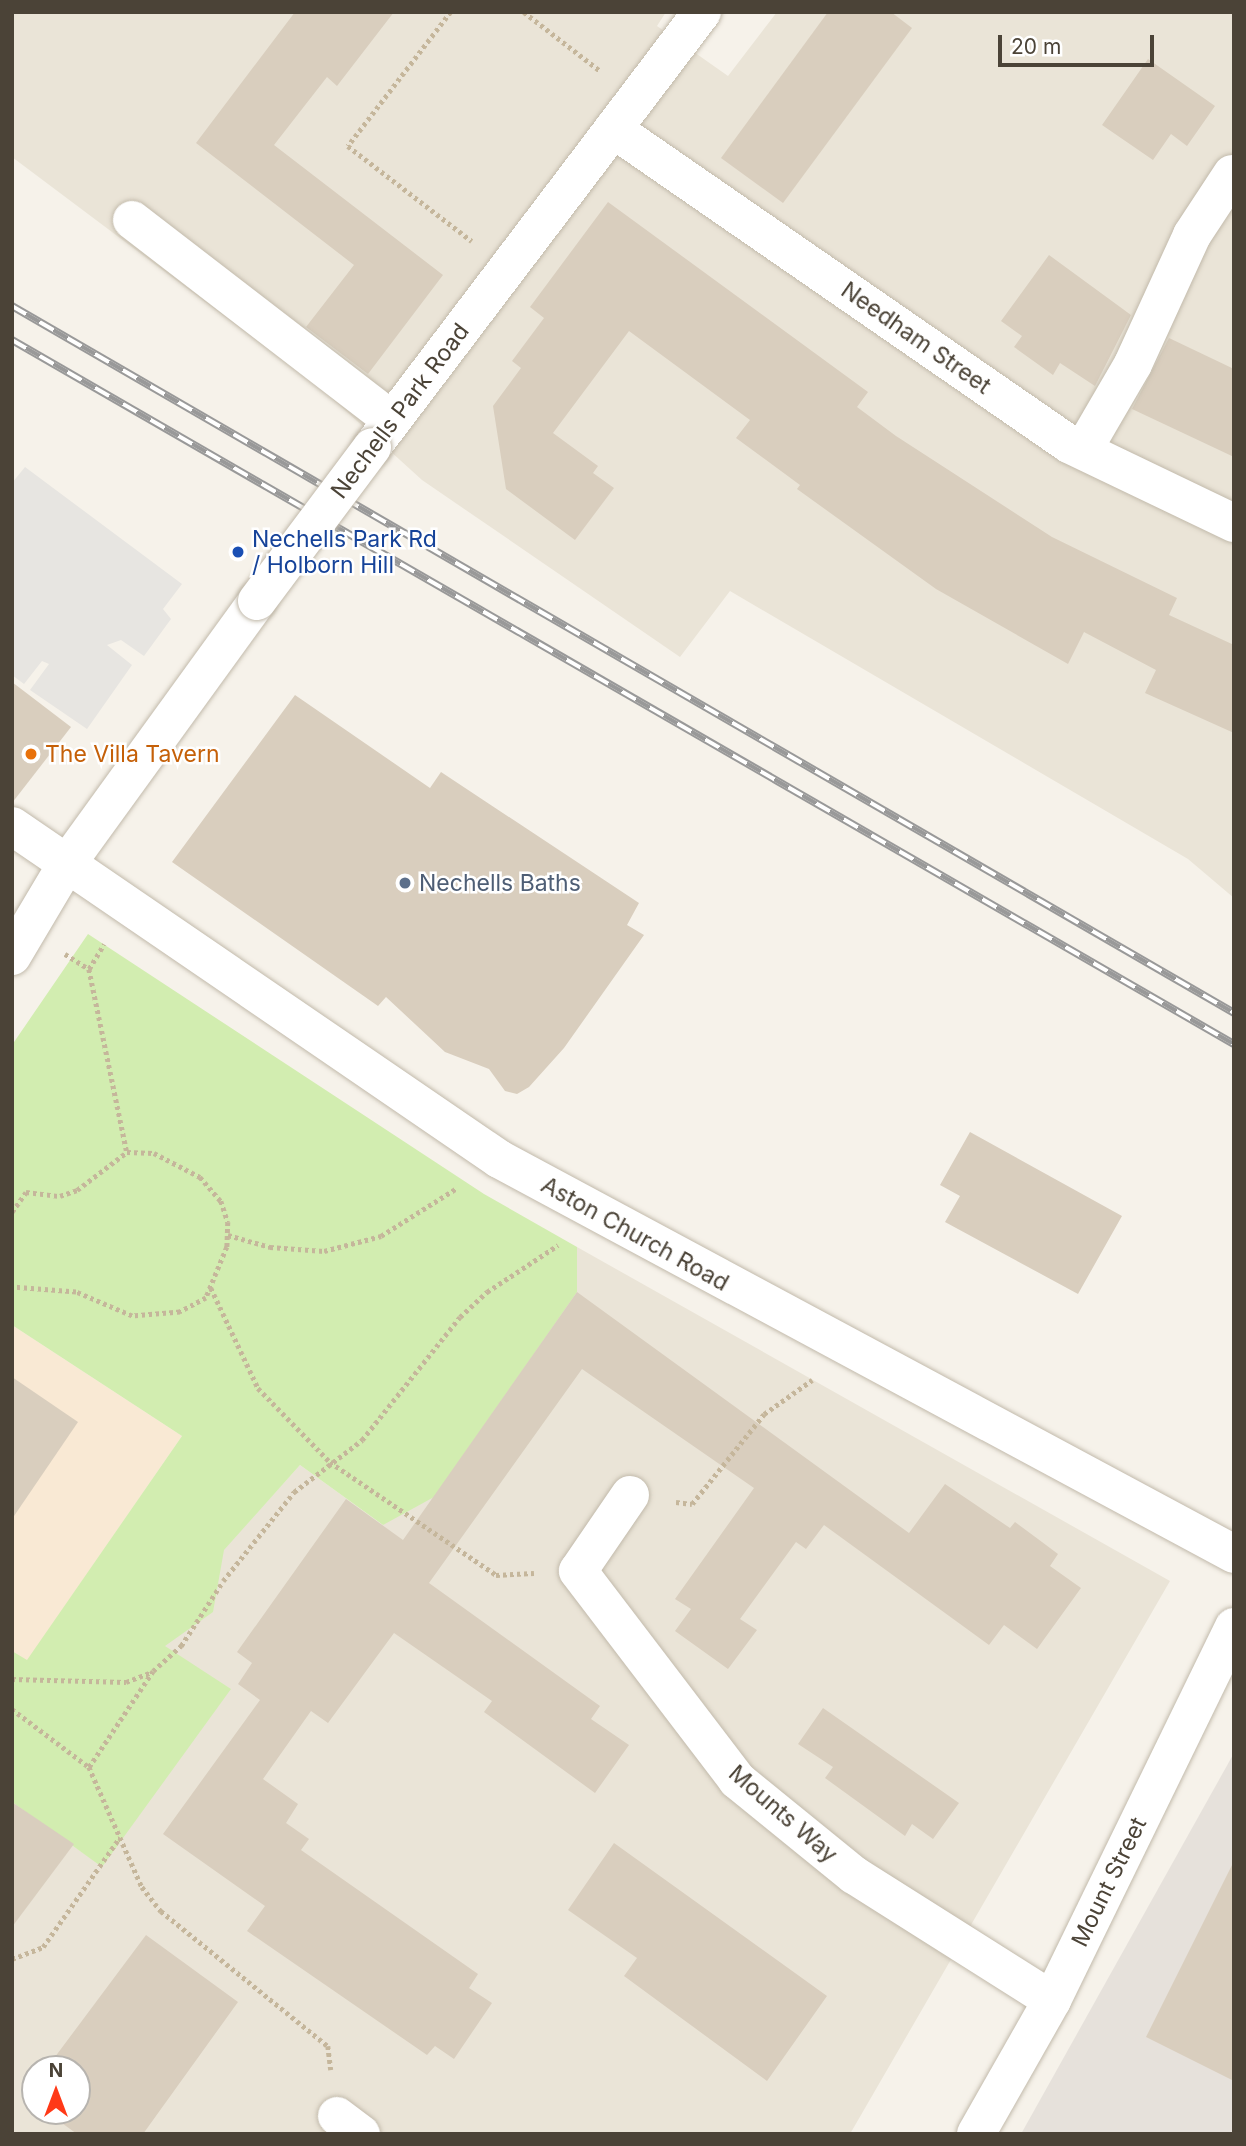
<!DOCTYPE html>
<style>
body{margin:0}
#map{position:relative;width:1246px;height:2146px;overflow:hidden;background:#f6f2ea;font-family:Inter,sans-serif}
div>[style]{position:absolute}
.residential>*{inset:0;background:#eae4d7}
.commercial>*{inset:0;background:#f9e9d4}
.industrial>*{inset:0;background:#e6e1db}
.green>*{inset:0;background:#d2edb0}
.parking>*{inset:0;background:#e7e5e1}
.building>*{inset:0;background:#d9cebe}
.path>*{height:4.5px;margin-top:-2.25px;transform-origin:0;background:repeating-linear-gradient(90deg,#c5b69b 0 3.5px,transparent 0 7px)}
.roads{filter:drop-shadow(0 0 2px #c2baab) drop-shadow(0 0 2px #c2baab)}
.minor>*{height:38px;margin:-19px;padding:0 19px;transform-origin:19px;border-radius:19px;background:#fff}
.rail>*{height:8px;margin-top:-4px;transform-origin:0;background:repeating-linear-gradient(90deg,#fff 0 16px,#999 0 32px);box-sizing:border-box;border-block:2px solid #999}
.bridges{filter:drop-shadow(0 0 2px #c2baab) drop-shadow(0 0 2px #c2baab)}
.minor-bridge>*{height:38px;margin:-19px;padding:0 19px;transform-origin:19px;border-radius:19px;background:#fff}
.dots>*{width:19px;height:19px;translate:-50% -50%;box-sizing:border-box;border:4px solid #fff;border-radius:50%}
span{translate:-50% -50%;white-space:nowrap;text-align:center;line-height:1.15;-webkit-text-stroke:5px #fff;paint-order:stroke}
.street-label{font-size:23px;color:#4b4337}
.transit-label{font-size:23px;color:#164399}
.left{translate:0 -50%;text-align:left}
.food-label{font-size:23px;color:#c56008}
.service-label{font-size:23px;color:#4e5e75}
.frame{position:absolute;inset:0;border:14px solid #4b4337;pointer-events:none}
.north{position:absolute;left:21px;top:2055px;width:70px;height:70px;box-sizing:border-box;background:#fff;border:2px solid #b7b4af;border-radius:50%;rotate:0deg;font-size:19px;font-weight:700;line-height:28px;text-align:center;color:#4b4337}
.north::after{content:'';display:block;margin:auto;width:24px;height:32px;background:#ff3917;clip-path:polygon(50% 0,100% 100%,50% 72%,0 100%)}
.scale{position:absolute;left:998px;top:35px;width:156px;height:32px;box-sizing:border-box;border:4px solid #4b4337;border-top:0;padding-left:9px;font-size:21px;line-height:24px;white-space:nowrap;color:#4b4337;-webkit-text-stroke:5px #fff;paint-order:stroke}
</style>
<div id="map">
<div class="residential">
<i style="clip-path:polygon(12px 12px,666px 12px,657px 26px,728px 76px,777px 12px,1234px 12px,1234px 898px,1188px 859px,730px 591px,680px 657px,422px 480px,324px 391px,12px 157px)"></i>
<i style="clip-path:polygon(evenodd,577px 1247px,1170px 1581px,850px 2134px,12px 2134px,12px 1804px,102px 1866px,230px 1689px,164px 1646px,223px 1550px,300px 1465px,383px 1525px,577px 1247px,35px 2069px,77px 2069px,77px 2111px,35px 2111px,35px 2069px)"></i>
</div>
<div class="commercial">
<i style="clip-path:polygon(12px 1325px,182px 1436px,27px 1661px,12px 1651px)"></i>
</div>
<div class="industrial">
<i style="clip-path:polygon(1234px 1753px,1234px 2134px,1021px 2134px)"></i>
</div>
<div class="green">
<i style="clip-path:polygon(88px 934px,484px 1194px,577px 1247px,577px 1292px,434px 1497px,383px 1525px,300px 1465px,224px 1550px,213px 1612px,165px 1646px,231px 1689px,102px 1867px,12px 1802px,12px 1651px,27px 1660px,182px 1436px,12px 1325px,12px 1045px)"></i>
</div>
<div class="parking">
<i style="clip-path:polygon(25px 467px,182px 584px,163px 609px,171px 619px,144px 656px,121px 640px,107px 645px,132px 665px,87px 729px,30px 690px,49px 664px,42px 661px,24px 684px,12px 675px,12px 483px)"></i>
</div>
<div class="building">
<i style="clip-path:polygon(295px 12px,394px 12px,337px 86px,327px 77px,274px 145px,443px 275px,368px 374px,306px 327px,354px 265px,196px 143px)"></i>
<i style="clip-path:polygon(828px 12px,891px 12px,912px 28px,783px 203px,721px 158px)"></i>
<i style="clip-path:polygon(1148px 59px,1215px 106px,1187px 146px,1171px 134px,1153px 160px,1102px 125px)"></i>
<i style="clip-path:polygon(608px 202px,868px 392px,857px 407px,896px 436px,1052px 537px,1177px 598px,1169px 615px,1234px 645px,1234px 733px,1145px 693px,1156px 670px,1084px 632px,1068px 664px,936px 589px,797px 489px,800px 485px,736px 438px,750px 420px,629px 331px,553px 433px,598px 466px,593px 473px,614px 488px,575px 540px,506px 489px,493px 406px,521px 368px,512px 361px,544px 318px,530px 307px)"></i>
<i style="clip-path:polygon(1049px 255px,1131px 315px,1095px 386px,1060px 363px,1053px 375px,1014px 347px,1022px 336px,1001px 321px)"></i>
<i style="clip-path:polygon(1169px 338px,1234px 369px,1234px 457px,1132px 409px)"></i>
<i style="clip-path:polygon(12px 682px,71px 727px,12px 803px)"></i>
<i style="clip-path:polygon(295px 695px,430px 788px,441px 772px,639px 903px,627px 925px,644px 935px,564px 1048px,529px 1087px,517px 1094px,505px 1091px,489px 1069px,445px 1052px,386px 997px,378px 1006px,172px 862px)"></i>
<i style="clip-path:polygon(970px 1132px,1122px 1216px,1078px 1294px,945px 1222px,960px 1196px,940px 1185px)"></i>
<i style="clip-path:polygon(577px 1292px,909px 1533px,945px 1484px,1010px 1528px,1015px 1522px,1042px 1542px,1058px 1554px,1050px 1566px,1081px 1588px,1037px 1649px,1004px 1625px,989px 1645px,824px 1525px,806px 1549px,796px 1542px,740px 1619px,757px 1630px,728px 1669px,675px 1631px,691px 1609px,675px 1599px,754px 1488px,582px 1369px,429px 1583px,600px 1706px,591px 1719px,629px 1745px,595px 1793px,484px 1712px,492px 1701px,394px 1633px,328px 1723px,311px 1711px,263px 1779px,298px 1804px,286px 1823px,309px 1839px,301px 1850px,478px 1974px,469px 1988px,492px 2003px,454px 2059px,435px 2046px,427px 2055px,247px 1931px,265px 1906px,163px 1834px,260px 1700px,238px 1684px,252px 1663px,237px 1652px,346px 1499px,403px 1540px)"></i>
<i style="clip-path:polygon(12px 1377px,78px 1422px,12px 1519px)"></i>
<i style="clip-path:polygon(823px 1708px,959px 1803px,933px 1839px,912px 1824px,905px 1836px,825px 1778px,833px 1767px,798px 1744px)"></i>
<i style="clip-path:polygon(12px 1802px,74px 1844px,12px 1927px)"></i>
<i style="clip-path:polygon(614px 1843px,827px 1996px,767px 2081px,624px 1976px,637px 1958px,568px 1910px)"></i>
<i style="clip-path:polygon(1234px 1861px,1234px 2081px,1146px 2037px)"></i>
<i style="clip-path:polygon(146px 1935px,238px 2002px,143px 2134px,77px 2134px,48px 2113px,77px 2111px,80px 2069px,46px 2069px)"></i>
</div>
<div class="path">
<i style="left:451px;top:12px;width:169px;rotate:127.5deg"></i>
<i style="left:348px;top:146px;width:156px;rotate:37.5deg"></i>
<i style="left:524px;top:12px;width:95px;rotate:37.7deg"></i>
<i style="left:65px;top:954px;width:28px;rotate:32deg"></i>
<i style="left:89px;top:969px;width:29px;rotate:-59deg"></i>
<i style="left:89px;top:969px;width:187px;rotate:78.3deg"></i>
<i style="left:12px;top:1212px;width:24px;rotate:-55deg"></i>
<i style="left:26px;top:1192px;width:34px;rotate:7deg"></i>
<i style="left:60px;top:1196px;width:18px;rotate:-19deg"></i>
<i style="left:77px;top:1190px;width:63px;rotate:-37.2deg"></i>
<i style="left:127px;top:1152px;width:27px;rotate:2deg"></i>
<i style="left:154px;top:1153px;width:52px;rotate:27.6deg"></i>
<i style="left:200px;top:1177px;width:32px;rotate:49deg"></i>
<i style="left:221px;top:1201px;width:22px;rotate:72deg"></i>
<i style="left:228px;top:1222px;width:25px;rotate:92deg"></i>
<i style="left:227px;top:1247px;width:55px;rotate:112.4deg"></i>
<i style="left:206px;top:1298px;width:30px;rotate:152deg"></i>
<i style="left:180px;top:1312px;width:48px;rotate:175.2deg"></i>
<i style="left:132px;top:1316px;width:61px;rotate:-156.8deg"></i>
<i style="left:76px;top:1292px;width:64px;rotate:-175.5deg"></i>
<i style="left:228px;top:1235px;width:44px;rotate:15.9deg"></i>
<i style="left:270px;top:1247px;width:54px;rotate:4.2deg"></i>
<i style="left:324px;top:1251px;width:59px;rotate:-14.7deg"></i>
<i style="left:381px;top:1236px;width:90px;rotate:-32.3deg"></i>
<i style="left:211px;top:1288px;width:110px;rotate:64.8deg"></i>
<i style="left:258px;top:1388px;width:103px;rotate:45.8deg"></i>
<i style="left:330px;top:1462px;width:201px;rotate:34.2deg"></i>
<i style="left:496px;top:1575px;width:38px;rotate:-3deg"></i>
<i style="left:676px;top:1502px;width:16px;rotate:7deg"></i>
<i style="left:692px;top:1504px;width:115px;rotate:-51.3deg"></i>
<i style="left:764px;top:1414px;width:59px;rotate:-35.3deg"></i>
<i style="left:12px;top:1679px;width:114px;rotate:1.5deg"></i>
<i style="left:126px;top:1682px;width:28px;rotate:-21deg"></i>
<i style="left:12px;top:1709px;width:96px;rotate:37deg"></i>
<i style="left:89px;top:1767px;width:131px;rotate:66.2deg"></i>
<i style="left:142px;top:1887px;width:31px;rotate:52deg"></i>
<i style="left:161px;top:1911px;width:215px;rotate:39deg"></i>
<i style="left:328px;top:2046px;width:24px;rotate:83deg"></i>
<i style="left:89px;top:1767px;width:115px;rotate:-56.3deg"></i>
<i style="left:153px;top:1671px;width:38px;rotate:-42deg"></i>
<i style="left:181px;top:1646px;width:77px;rotate:-57.1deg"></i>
<i style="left:223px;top:1581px;width:114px;rotate:-51.4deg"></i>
<i style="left:294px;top:1492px;width:86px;rotate:-37.4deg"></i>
<i style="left:362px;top:1440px;width:157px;rotate:-51.5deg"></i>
<i style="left:460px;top:1317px;width:37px;rotate:-43deg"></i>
<i style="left:487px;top:1292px;width:85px;rotate:-33.5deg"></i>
<i style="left:12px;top:1959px;width:33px;rotate:-21deg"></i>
<i style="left:43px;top:1947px;width:134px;rotate:-55deg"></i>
</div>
<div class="roads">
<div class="minor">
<i style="left:613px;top:129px;width:554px;rotate:34.64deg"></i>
<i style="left:1069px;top:444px;width:183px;rotate:25.6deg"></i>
<i style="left:132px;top:220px;width:328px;rotate:37.6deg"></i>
<i style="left:372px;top:447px;width:546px;rotate:-52.82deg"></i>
<i style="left:1083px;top:450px;width:99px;rotate:-59.8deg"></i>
<i style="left:1133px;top:364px;width:142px;rotate:-65.4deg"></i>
<i style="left:1192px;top:235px;width:73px;rotate:-56.7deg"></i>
<i style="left:12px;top:826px;width:590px;rotate:34.36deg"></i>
<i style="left:499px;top:1159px;width:834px;rotate:28.25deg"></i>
<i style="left:12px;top:956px;width:106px;rotate:-59.3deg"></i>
<i style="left:66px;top:865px;width:326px;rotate:-54.1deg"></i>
<i style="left:630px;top:1495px;width:92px;rotate:124.4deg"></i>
<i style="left:578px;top:1571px;width:263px;rotate:52.7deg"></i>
<i style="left:737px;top:1780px;width:151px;rotate:39.1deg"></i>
<i style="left:854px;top:1875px;width:234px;rotate:32.3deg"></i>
<i style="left:337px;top:2116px;width:30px;rotate:37deg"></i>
<i style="left:976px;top:2134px;width:154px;rotate:-60.4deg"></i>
<i style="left:1052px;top:2000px;width:415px;rotate:-64deg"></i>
</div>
</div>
<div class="rail">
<i style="left:12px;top:306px;width:1412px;rotate:30.05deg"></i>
<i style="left:12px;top:340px;width:1410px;rotate:29.95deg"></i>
</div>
<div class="bridges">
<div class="minor-bridge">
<i style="left:257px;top:601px;width:192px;rotate:-53.2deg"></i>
</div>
</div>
<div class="dots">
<i style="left:238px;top:552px;background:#1a4fb4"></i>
<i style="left:31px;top:754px;background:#e8710a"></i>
<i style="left:405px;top:883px;background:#5c6f8a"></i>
</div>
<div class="street-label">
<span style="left:916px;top:338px;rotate:35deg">Needham Street</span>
<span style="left:400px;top:411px;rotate:-53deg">Nechells Park Road</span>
<span style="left:635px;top:1234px;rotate:29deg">Aston Church Road</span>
<span style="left:783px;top:1814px;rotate:41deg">Mounts Way</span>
<span style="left:1109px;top:1882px;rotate:-64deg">Mount Street</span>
</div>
<div class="transit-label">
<span class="left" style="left:252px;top:552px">Nechells Park Rd<br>/ Holborn Hill</span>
</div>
<div class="food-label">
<span class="left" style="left:45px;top:754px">The Villa Tavern</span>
</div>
<div class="service-label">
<span class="left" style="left:419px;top:883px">Nechells Baths</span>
</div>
<div class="frame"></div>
<div class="north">N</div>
<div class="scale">20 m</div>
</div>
